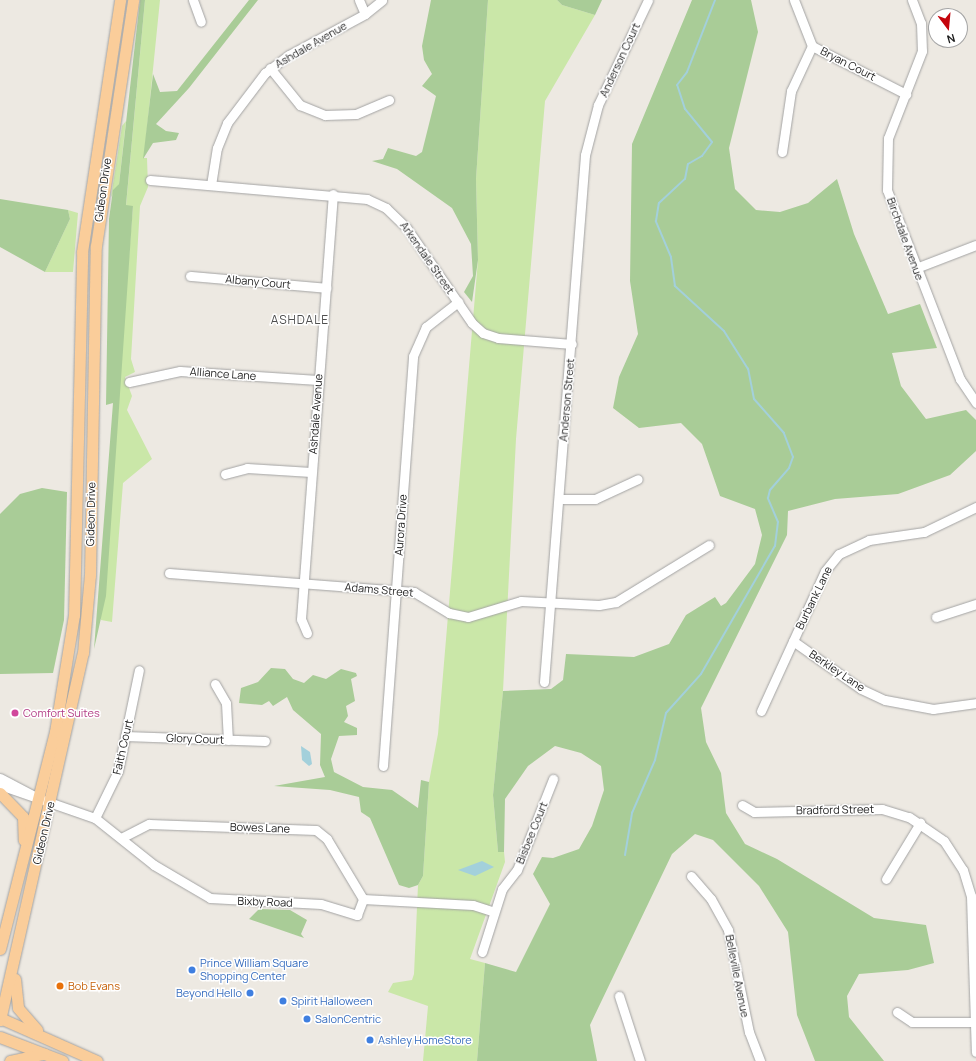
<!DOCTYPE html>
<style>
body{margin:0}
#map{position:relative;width:976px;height:1061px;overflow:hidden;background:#ede9e2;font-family:Manrope,sans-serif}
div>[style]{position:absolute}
.grass>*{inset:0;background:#cae7a8}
.forest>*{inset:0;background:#a9cc97}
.water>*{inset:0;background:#a3d0db}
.stream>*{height:2px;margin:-1px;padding:0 1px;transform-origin:1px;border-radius:1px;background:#a3d0db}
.roads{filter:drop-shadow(0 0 1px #a3a3a3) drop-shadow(0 0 1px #a3a3a3)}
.minor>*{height:9px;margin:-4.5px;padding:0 4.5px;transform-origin:4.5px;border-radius:4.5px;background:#fff}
.major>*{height:11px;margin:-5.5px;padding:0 5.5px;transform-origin:5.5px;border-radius:5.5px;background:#facd9a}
.dots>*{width:11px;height:11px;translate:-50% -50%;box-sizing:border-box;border:2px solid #fff;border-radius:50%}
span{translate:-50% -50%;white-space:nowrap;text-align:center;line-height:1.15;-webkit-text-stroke:3px #fff;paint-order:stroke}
.street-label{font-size:11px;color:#1c1c1c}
.hotel-label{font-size:11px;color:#b23c85}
.left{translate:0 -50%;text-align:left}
.shop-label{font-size:11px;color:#366cbe}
.right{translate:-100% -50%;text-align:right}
.food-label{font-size:11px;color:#c56008}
.neighbourhood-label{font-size:12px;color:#4f4f4f;letter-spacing:1px}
.north{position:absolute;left:928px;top:8px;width:40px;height:40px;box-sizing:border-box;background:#fff;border:1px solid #a4a4a4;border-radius:50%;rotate:164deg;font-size:11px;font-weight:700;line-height:16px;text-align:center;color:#1c1c1c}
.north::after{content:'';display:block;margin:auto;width:14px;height:18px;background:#c4040c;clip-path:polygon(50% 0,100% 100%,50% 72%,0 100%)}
</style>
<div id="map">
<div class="grass">
<i style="clip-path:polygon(145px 0,160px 0,144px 158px,147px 158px,148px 187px,140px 206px,131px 359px,135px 372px,125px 377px,132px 396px,127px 410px,152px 459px,123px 483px,112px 622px,101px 620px,101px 608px,133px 206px,126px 206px)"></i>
<i style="clip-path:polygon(488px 0,557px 0,562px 5px,595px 15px,545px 101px,516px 439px,503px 691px,493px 795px,498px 852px,504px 852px,505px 862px,470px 959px,485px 963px,477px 1061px,423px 1061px,428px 1006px,388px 992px,393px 983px,412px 980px,414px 974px,418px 885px,423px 876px,429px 782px,438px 734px,478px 260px,476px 179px)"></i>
<i style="clip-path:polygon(126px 121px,119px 184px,111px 197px,122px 126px)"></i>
<i style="clip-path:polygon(68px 210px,78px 213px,73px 272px,45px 272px,70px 219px)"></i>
</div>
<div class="forest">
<i style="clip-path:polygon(140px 0,145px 0,126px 205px,133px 206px,106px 596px,94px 649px,113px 403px,106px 405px,109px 219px,113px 190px,119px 184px)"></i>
<i style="clip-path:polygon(249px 0,258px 0,189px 88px,156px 124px,166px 131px,179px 133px,176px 140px,153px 143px,143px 159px,153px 74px,160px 92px,177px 91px)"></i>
<i style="clip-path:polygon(431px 0,488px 0,476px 179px,478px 260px,472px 302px,464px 292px,473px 276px,471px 244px,452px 208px,397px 169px,372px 161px,383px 159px,388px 148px,416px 156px,422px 152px,436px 96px,422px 86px,432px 74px,424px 60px,422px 46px)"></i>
<i style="clip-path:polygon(557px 0,602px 0,595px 15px,562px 5px)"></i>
<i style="clip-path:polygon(692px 0,751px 0,758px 32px,729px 148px,735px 189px,756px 210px,780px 212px,808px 203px,837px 179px,854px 234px,888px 314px,920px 304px,937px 348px,892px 353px,901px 386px,926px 419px,966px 410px,976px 420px,976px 451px,950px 475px,898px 494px,835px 499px,788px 511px,787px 535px,701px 708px,706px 742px,721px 773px,726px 813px,745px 844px,777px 859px,874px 918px,926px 925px,934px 963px,908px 970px,859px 974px,847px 996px,849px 1017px,884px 1061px,815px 1061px,797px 1015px,788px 932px,759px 886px,713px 840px,695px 834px,672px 854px,590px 1025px,597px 1061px,477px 1061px,485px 963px,516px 972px,550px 904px,533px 874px,542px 857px,553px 858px,579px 849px,592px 826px,604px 790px,601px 766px,581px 753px,555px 746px,528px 766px,505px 799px,504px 852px,498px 852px,493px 795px,503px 691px,551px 689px,563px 680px,566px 654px,634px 657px,669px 644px,686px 615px,715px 597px,721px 606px,726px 603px,755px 564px,762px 535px,755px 509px,720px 496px,702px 444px,681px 423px,639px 428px,613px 408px,619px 377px,638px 334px,630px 281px,632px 144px)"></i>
<i style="clip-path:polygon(0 199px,68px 210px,70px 219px,45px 272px,0 247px)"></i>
<i style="clip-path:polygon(42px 488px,67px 492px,64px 620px,53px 673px,0 674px,0 514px,20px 494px)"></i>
<i style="clip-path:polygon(271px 668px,285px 669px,293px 679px,304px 683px,313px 675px,326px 679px,341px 669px,356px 673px,357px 676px,351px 679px,355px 701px,346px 706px,348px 716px,344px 722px,357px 728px,357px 735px,339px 736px,331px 759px,334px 772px,363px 787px,392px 790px,418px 808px,421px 780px,429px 782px,423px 876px,418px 885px,409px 888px,399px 885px,370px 818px,361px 812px,359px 797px,330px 790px,274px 786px,325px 777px,320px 765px,321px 734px,293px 710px,287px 697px,273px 706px,269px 701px,262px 705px,239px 703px,241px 688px,258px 682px)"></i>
<i style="clip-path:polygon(259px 909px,290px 910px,307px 920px,301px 934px,304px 938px,249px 919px)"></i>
</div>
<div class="water">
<i style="clip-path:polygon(301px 746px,310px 752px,312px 764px,309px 766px,302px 760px)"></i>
<i style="clip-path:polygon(482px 861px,494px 867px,475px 876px,458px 870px)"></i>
</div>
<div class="stream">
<i style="left:625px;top:855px;width:43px;rotate:-80.5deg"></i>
<i style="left:632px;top:813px;width:58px;rotate:-66.5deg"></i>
<i style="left:655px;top:760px;width:48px;rotate:-76.8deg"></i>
<i style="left:666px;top:713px;width:52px;rotate:-48.1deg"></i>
<i style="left:701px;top:674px;width:148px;rotate:-60deg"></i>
<i style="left:775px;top:546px;width:24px;rotate:-83deg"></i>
<i style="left:778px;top:522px;width:26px;rotate:-113deg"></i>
<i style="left:768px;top:498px;width:8px;rotate:-76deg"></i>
<i style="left:770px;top:490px;width:29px;rotate:-49deg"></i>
<i style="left:789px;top:468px;width:12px;rotate:-70deg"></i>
<i style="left:793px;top:457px;width:26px;rotate:-111deg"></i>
<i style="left:784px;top:433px;width:45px;rotate:-131.4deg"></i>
<i style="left:754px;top:399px;width:31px;rotate:-101deg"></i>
<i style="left:748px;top:369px;width:45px;rotate:-122.3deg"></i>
<i style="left:724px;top:331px;width:67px;rotate:-137.4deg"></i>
<i style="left:675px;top:286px;width:29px;rotate:-98deg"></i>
<i style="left:671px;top:257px;width:39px;rotate:-113deg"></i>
<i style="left:656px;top:221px;width:18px;rotate:-81deg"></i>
<i style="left:659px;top:203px;width:35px;rotate:-43deg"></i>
<i style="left:685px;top:179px;width:15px;rotate:-79deg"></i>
<i style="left:688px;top:164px;width:16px;rotate:-30deg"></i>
<i style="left:702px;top:156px;width:17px;rotate:-54deg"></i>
<i style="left:712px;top:142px;width:43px;rotate:-129.3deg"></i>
<i style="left:685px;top:109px;width:25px;rotate:-108deg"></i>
<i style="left:677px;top:85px;width:16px;rotate:-52deg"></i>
<i style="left:687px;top:72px;width:77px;rotate:-68.7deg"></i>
</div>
<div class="roads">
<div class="minor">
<i style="left:193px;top:0;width:23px;rotate:70deg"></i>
<i style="left:359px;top:0;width:15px;rotate:67deg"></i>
<i style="left:794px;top:0;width:49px;rotate:68.6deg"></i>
<i style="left:812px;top:46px;width:106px;rotate:27.1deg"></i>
<i style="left:912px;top:0;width:25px;rotate:69deg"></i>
<i style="left:921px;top:23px;width:28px;rotate:88deg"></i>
<i style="left:922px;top:51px;width:93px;rotate:111.3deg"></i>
<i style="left:888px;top:138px;width:52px;rotate:91.1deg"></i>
<i style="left:887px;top:190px;width:203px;rotate:68.9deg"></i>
<i style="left:960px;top:379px;width:29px;rotate:56deg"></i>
<i style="left:270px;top:68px;width:48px;rotate:51deg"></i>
<i style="left:300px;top:105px;width:27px;rotate:22deg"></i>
<i style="left:325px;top:115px;width:31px;rotate:-2deg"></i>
<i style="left:356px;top:114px;width:36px;rotate:-23deg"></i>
<i style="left:782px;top:152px;width:62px;rotate:-81.6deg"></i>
<i style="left:791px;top:91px;width:50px;rotate:-65deg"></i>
<i style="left:150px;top:180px;width:218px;rotate:5deg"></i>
<i style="left:367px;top:199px;width:21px;rotate:25deg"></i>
<i style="left:386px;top:208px;width:28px;rotate:44deg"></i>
<i style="left:406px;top:227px;width:116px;rotate:55.5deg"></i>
<i style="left:472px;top:323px;width:15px;rotate:42deg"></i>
<i style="left:483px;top:333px;width:16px;rotate:18deg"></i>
<i style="left:498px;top:338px;width:74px;rotate:4.6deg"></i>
<i style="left:211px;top:185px;width:37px;rotate:-81deg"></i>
<i style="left:217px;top:148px;width:27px;rotate:-68deg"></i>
<i style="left:227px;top:123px;width:63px;rotate:-52.8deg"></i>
<i style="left:265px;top:73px;width:30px;rotate:-37deg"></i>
<i style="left:289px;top:55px;width:86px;rotate:-28.3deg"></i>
<i style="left:365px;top:14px;width:22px;rotate:-39deg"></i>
<i style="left:916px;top:268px;width:64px;rotate:-21deg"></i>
<i style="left:190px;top:276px;width:137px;rotate:5deg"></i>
<i style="left:129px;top:382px;width:52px;rotate:-12.2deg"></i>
<i style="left:180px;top:371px;width:138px;rotate:3.7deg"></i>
<i style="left:225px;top:474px;width:23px;rotate:-15deg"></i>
<i style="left:247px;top:468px;width:64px;rotate:3.6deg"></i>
<i style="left:559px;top:499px;width:36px"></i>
<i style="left:595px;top:499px;width:47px;rotate:-24.9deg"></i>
<i style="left:169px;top:573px;width:246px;rotate:4.4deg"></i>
<i style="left:414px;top:592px;width:41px;rotate:31deg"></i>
<i style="left:449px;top:613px;width:19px;rotate:12deg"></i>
<i style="left:468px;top:617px;width:55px;rotate:-16.8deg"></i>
<i style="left:521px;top:601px;width:78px;rotate:2.9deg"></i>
<i style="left:599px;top:605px;width:17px;rotate:-10deg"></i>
<i style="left:616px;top:602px;width:109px;rotate:-31.5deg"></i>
<i style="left:936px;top:617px;width:42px;rotate:-18deg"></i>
<i style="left:307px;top:633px;width:15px;rotate:-113deg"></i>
<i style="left:301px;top:619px;width:426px;rotate:-85.7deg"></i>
<i style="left:793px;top:641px;width:83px;rotate:35.2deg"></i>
<i style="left:861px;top:689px;width:26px;rotate:25deg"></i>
<i style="left:885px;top:700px;width:49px;rotate:10.6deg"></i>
<i style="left:933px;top:709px;width:43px;rotate:-7.9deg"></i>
<i style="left:544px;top:682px;width:529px;rotate:-85.55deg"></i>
<i style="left:585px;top:155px;width:52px;rotate:-75.4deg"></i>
<i style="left:598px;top:105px;width:116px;rotate:-64.5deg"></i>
<i style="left:215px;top:684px;width:22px;rotate:60deg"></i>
<i style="left:226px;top:703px;width:37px;rotate:87deg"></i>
<i style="left:761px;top:711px;width:154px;rotate:-65.4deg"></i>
<i style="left:825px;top:571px;width:22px;rotate:-51deg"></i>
<i style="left:839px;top:554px;width:33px;rotate:-25deg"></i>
<i style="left:869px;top:540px;width:56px;rotate:-8.3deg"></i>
<i style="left:924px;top:532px;width:58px;rotate:-25.7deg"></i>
<i style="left:125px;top:736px;width:140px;rotate:2deg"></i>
<i style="left:383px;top:766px;width:411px;rotate:-85.8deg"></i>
<i style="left:413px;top:356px;width:32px;rotate:-66deg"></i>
<i style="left:426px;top:327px;width:41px;rotate:-38deg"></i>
<i style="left:0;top:778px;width:43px;rotate:27.8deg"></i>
<i style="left:0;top:785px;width:101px;rotate:19.2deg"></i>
<i style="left:95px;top:818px;width:75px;rotate:38.5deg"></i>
<i style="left:154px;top:865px;width:65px;rotate:30.5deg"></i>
<i style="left:210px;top:898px;width:111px;rotate:3.1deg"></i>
<i style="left:321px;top:904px;width:38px;rotate:17deg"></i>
<i style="left:357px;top:915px;width:17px;rotate:-69deg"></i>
<i style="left:742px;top:805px;width:14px;rotate:30deg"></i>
<i style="left:754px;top:812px;width:128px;rotate:-1.3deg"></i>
<i style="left:882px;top:809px;width:28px;rotate:17deg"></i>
<i style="left:909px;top:817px;width:42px;rotate:34.4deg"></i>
<i style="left:944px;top:841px;width:35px;rotate:57deg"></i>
<i style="left:963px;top:870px;width:27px;rotate:73deg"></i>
<i style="left:971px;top:896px;width:156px;rotate:88.2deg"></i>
<i style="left:95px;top:818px;width:52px;rotate:-63.9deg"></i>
<i style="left:118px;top:771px;width:103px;rotate:-78.3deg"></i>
<i style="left:123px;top:837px;width:29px;rotate:-27deg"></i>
<i style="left:149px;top:824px;width:167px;rotate:2.1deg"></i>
<i style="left:316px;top:830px;width:14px;rotate:39deg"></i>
<i style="left:327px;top:839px;width:70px;rotate:59deg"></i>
<i style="left:691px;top:876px;width:30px;rotate:49deg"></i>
<i style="left:711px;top:899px;width:35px;rotate:61deg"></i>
<i style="left:728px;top:930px;width:104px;rotate:78.4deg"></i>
<i style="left:749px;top:1032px;width:31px;rotate:69deg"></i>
<i style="left:886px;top:879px;width:66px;rotate:-58.7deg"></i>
<i style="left:363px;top:899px;width:110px;rotate:3.1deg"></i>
<i style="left:473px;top:905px;width:22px;rotate:18deg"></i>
<i style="left:482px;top:952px;width:66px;rotate:-72.4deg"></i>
<i style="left:502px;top:889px;width:24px;rotate:-52deg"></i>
<i style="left:517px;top:870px;width:98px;rotate:-68.4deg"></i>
<i style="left:619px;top:996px;width:68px;rotate:72.1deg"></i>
<i style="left:897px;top:1012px;width:18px;rotate:34deg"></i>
<i style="left:912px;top:1022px;width:62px"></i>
</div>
<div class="major">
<i style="left:0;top:793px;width:33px;rotate:46deg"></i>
<i style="left:23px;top:817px;width:23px;rotate:88deg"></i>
<i style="left:0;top:949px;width:224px;rotate:-75.8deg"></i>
<i style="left:55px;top:732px;width:119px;rotate:-80.8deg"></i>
<i style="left:74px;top:615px;width:363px;rotate:-88.7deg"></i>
<i style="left:82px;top:252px;width:255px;rotate:-81.4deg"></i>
<i style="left:15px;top:979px;width:29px;rotate:84deg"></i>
<i style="left:18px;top:1008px;width:29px;rotate:49deg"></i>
<i style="left:0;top:1018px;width:106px;rotate:23.9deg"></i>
<i style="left:0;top:1020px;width:376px;rotate:-77.3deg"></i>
<i style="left:83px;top:653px;width:78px;rotate:-84.9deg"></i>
<i style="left:90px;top:575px;width:329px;rotate:-89deg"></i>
<i style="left:96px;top:246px;width:249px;rotate:-81.4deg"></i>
<i style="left:0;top:1037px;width:67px;rotate:20.9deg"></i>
<i style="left:10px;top:1061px;width:35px;rotate:-12deg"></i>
</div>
</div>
<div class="dots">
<i style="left:15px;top:713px;background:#d1479c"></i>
<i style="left:192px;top:970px;background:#3f7fe0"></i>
<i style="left:60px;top:986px;background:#e8710a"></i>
<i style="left:250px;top:993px;background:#3f7fe0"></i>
<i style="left:283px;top:1001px;background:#3f7fe0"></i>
<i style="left:307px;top:1019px;background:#3f7fe0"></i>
<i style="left:370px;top:1040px;background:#3f7fe0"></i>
</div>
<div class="street-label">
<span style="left:311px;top:45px;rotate:-30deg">Ashdale Avenue</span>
<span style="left:620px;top:60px;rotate:-65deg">Anderson Court</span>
<span style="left:848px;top:64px;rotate:27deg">Bryan Court</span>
<span style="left:103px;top:190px;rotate:-82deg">Gideon Drive</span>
<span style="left:905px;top:239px;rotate:70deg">Birchdale Avenue</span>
<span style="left:427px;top:258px;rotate:55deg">Arkendale Street</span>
<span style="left:258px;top:282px;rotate:5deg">Albany Court</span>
<span style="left:223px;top:374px;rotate:4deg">Alliance Lane</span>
<span style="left:567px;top:400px;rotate:-85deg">Anderson Street</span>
<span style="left:316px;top:414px;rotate:-86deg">Ashdale Avenue</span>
<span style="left:91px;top:514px;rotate:-89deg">Gideon Drive</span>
<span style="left:401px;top:525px;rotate:-86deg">Aurora Drive</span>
<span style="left:379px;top:590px;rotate:5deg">Adams Street</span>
<span style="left:814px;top:598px;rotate:-64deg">Burbank Lane</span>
<span style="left:837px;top:671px;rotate:34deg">Berkley Lane</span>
<span style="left:195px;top:739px;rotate:2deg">Glory Court</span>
<span style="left:123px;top:747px;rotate:-77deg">Faith Court</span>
<span style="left:835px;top:810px;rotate:-1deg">Bradford Street</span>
<span style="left:260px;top:828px;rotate:2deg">Bowes Lane</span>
<span style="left:44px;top:833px;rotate:-77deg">Gideon Drive</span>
<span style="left:532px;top:833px;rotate:-68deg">Bisbee Court</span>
<span style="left:265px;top:902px;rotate:2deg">Bixby Road</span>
<span style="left:737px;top:976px;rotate:79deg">Belleville Avenue</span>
</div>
<div class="hotel-label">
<span class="left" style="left:23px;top:713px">Comfort Suites</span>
</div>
<div class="shop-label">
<span class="left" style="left:200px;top:970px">Prince William Square<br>Shopping Center</span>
<span class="right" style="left:242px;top:993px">Beyond Hello</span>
<span class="left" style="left:291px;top:1001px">Spirit Halloween</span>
<span class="left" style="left:315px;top:1019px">SalonCentric</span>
<span class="left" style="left:378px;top:1040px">Ashley HomeStore</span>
</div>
<div class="food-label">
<span class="left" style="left:68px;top:986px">Bob Evans</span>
</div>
<div class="neighbourhood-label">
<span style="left:300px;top:320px">ASHDALE</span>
</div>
<div class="north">N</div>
</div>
